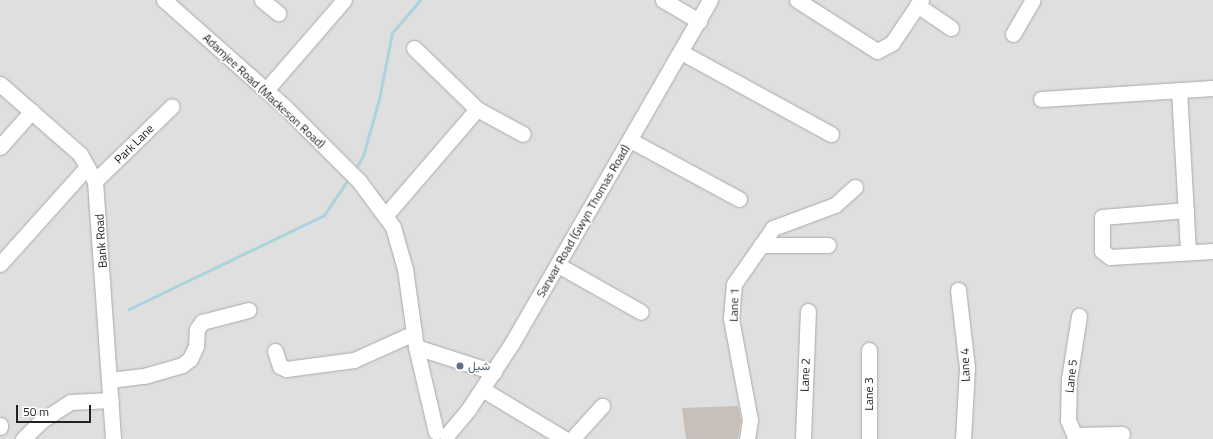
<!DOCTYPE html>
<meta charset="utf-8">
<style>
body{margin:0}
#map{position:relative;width:1213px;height:439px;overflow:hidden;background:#f2efe9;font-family:"Titillium Web",Vazirmatn,sans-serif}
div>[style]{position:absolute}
.residential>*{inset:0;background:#e0dfdf}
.stream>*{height:3px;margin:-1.5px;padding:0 1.5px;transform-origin:1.5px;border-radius:1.5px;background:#aad3df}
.building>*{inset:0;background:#c7bfb8}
.roads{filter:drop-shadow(0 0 1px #a9a9a9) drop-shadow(0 0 1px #a9a9a9)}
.minor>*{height:15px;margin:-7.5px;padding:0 7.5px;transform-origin:7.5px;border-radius:7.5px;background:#fff}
.dots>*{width:11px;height:11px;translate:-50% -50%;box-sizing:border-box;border:2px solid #fff;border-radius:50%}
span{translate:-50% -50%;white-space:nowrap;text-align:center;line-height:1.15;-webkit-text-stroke:3px #fff;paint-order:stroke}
.street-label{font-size:12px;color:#222}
.service-label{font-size:12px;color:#4e5e75}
.left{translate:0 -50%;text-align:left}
.scale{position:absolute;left:16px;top:405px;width:75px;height:18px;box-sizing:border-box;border:2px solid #222;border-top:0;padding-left:5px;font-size:12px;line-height:14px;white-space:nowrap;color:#222;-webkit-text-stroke:3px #fff;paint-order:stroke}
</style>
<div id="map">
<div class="residential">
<i style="clip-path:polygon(0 0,1213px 0,1213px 439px,0 439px)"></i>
</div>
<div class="stream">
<i style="left:357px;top:166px;width:12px;rotate:-59deg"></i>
<i style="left:363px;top:156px;width:59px;rotate:-74.3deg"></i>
<i style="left:379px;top:99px;width:67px;rotate:-78.9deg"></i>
<i style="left:392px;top:33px;width:43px;rotate:-49.7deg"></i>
<i style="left:129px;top:309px;width:216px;rotate:-25.7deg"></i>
<i style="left:324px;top:215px;width:41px;rotate:-55.9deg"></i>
</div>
<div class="building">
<i style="clip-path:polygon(738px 406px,741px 420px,738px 439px,686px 439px,682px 408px)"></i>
</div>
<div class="roads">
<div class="minor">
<i style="left:164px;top:0;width:162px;rotate:41.5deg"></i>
<i style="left:285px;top:107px;width:105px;rotate:45deg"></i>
<i style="left:359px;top:181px;width:57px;rotate:53.5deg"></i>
<i style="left:393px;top:227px;width:44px;rotate:74.1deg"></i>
<i style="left:405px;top:269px;width:79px;rotate:82deg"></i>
<i style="left:416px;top:347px;width:87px;rotate:76.8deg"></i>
<i style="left:262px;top:0;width:21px;rotate:39deg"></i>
<i style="left:663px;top:0;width:42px;rotate:30.3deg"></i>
<i style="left:797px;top:0;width:95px;rotate:32.5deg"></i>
<i style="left:877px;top:51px;width:17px;rotate:-28deg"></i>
<i style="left:892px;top:43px;width:52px;rotate:-56deg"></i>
<i style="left:917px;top:5px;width:41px;rotate:34.1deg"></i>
<i style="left:1013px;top:34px;width:39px;rotate:-60deg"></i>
<i style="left:414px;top:48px;width:88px;rotate:44.1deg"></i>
<i style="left:477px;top:109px;width:52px;rotate:28.5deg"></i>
<i style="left:681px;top:52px;width:171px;rotate:28.7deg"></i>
<i style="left:0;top:84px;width:106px;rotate:41.2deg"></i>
<i style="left:80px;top:154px;width:31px;rotate:61deg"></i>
<i style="left:95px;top:181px;width:259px;rotate:86deg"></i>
<i style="left:266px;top:90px;width:119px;rotate:-49.1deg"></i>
<i style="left:1179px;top:90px;width:162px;rotate:86.8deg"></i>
<i style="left:1041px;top:99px;width:172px;rotate:-3.7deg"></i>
<i style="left:630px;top:140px;width:124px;rotate:28.4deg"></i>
<i style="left:0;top:147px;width:48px;rotate:-48.4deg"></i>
<i style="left:95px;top:181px;width:107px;rotate:-44.2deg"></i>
<i style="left:1186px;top:210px;width:84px;rotate:175.2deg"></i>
<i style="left:1102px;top:217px;width:34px;rotate:90deg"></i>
<i style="left:1102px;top:251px;width:10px;rotate:37deg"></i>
<i style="left:1110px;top:257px;width:103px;rotate:-3.3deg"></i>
<i style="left:385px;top:216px;width:141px;rotate:-49.3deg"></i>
<i style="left:761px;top:245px;width:67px"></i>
<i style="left:0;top:264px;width:130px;rotate:-48.1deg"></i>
<i style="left:558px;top:265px;width:95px;rotate:29.5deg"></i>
<i style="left:958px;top:290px;width:79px;rotate:83.4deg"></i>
<i style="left:967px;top:368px;width:71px;rotate:93.2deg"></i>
<i style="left:416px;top:347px;width:82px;rotate:17.8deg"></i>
<i style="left:275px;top:351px;width:16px;rotate:72deg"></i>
<i style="left:280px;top:366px;width:7px;rotate:27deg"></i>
<i style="left:286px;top:369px;width:69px;rotate:-7.5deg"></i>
<i style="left:354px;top:360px;width:66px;rotate:-24.2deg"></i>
<i style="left:110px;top:380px;width:34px;rotate:-7deg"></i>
<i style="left:144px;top:376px;width:40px;rotate:-16deg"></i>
<i style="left:182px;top:365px;width:10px;rotate:-37deg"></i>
<i style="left:190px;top:359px;width:14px;rotate:-65deg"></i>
<i style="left:196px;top:346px;width:17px;rotate:-87deg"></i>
<i style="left:197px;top:329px;width:9px;rotate:-54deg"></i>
<i style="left:202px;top:322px;width:48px;rotate:-14.6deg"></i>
<i style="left:482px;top:389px;width:97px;rotate:31.1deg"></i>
<i style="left:0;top:425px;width:2px;rotate:90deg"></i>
<i style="left:447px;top:435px;width:33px;rotate:-50deg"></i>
<i style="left:468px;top:410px;width:80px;rotate:-56.7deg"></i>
<i style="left:512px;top:343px;width:396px;rotate:-60deg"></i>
<i style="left:1074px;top:435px;width:48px;rotate:-1.2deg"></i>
<i style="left:23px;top:439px;width:25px;rotate:-45deg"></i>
<i style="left:41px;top:421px;width:35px;rotate:-33deg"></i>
<i style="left:70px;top:402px;width:41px;rotate:-2.8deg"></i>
<i style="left:572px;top:439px;width:45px;rotate:-47.7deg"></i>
<i style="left:747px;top:439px;width:19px;rotate:-81deg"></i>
<i style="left:750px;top:420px;width:104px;rotate:-100.6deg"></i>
<i style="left:731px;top:318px;width:34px;rotate:-85deg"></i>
<i style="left:734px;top:284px;width:68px;rotate:-55.1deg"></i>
<i style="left:773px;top:228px;width:66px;rotate:-20.4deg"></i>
<i style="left:835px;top:205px;width:27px;rotate:-42deg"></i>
<i style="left:803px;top:439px;width:128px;rotate:-87.8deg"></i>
<i style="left:869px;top:439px;width:89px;rotate:-90deg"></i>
<i style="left:1076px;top:439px;width:21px;rotate:-113deg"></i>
<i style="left:1068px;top:420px;width:41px;rotate:-88.6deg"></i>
<i style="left:1069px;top:379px;width:64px;rotate:-81deg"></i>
</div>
</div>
<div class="dots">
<i style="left:460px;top:366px;background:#5c6f8a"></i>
</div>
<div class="street-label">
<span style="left:264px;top:91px;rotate:43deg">Adamjee Road (Mackeson Road)</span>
<span style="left:134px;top:144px;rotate:-45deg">Park Lane</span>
<span style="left:583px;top:221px;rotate:-60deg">Sarwar Road (Gwyn Thomas Road)</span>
<span style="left:101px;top:241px;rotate:-94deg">Bank Road</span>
<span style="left:734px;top:305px;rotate:-88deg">Lane 1</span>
<span style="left:965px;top:365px;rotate:-92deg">Lane 4</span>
<span style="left:805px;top:375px;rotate:-88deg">Lane 2</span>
<span style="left:1071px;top:376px;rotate:-84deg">Lane 5</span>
<span style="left:869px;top:394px;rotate:-90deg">Lane 3</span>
</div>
<div class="service-label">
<span class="left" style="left:468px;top:366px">شیل</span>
</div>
<div class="scale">50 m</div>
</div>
